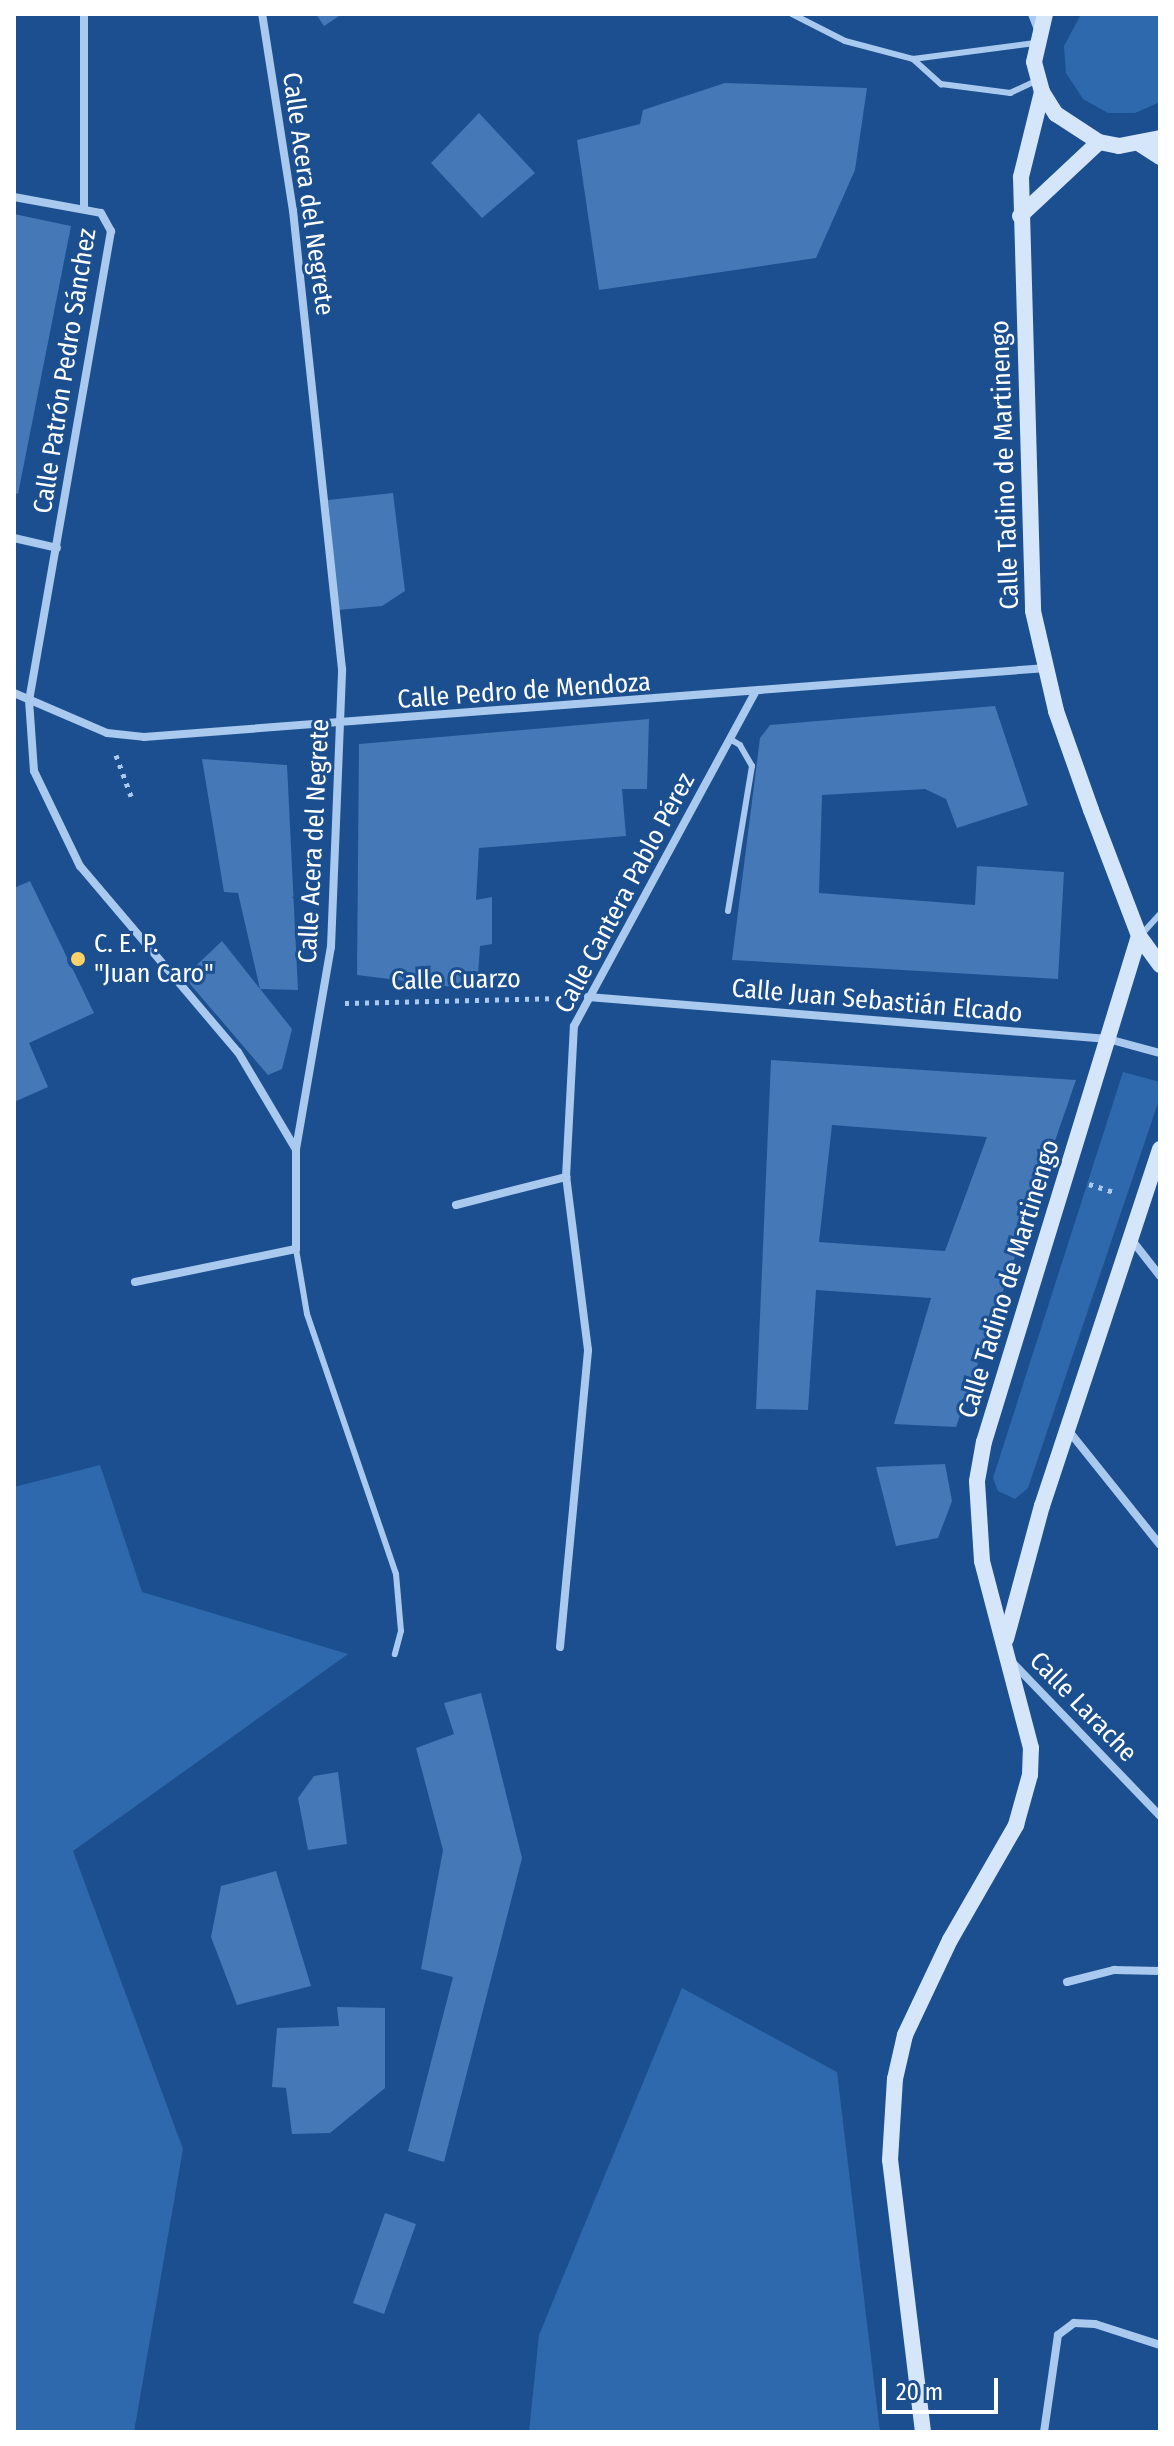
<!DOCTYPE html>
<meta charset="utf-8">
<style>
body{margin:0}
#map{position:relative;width:1174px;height:2446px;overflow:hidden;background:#1b4f8f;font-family:"Fira Sans Condensed",sans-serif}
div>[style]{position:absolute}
.green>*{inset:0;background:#2e69ad}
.building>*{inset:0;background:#4478b7}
.path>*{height:5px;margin-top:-2.5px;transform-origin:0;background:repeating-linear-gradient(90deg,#a9c9ee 0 4px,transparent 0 10px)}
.lane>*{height:6px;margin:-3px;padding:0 3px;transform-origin:3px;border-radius:3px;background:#a9c9ee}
.street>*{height:8px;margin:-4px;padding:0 4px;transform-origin:4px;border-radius:4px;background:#a9c9ee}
.secondary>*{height:16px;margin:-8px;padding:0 8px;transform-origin:8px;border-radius:8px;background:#d6e6fa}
.dots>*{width:22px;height:22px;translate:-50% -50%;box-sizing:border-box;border:4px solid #1b4f8f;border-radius:50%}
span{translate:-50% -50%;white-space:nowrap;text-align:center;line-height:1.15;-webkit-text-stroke:6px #1b4f8f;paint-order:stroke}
.street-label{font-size:26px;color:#fff}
.poi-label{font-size:26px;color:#fff}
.left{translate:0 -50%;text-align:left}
.frame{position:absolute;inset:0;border:16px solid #fff;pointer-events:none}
.scale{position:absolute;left:882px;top:2378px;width:116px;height:36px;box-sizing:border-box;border:4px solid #fff;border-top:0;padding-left:10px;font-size:24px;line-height:28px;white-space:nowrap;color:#fff;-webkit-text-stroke:6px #1b4f8f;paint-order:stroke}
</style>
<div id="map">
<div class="green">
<i style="clip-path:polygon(1081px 14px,1160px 14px,1158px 103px,1135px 113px,1108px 113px,1083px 99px,1066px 73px,1064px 46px)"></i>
<i style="clip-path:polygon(1123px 1072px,1160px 1082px,1160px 1097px,1028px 1488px,1015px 1499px,998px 1491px,993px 1478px)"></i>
<i style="clip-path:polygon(100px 1465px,142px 1592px,348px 1654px,73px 1851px,183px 2149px,134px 2432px,14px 2432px,14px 1487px)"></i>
<i style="clip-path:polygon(682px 1988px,837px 2072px,880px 2432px,529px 2432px,539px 2335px)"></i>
</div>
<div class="building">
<i style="clip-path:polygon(316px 14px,342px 14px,324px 26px)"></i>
<i style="clip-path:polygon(725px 83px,867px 88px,855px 170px,816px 258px,599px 290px,577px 140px,640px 124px,643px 110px)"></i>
<i style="clip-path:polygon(479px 113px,535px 173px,482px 218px,431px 163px)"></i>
<i style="clip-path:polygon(14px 214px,71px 226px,18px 494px,14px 493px)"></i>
<i style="clip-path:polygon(393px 493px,405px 591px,382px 606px,338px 610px,328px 500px)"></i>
<i style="clip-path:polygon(995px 706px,1028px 805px,957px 828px,946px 799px,925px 789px,822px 795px,819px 893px,975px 905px,977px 866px,1064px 872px,1058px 979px,732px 960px,760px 738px,770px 725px)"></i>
<i style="clip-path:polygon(649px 719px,647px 789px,622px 789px,626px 836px,479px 848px,476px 900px,492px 897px,492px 944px,480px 946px,477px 990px,357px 975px,359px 744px)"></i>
<i style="clip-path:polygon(202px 759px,287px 765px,298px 990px,260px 989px,238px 893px,224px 892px)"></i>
<i style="clip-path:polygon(30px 881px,94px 1013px,29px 1043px,48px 1087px,14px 1102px,14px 888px)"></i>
<i style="clip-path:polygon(222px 941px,292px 1029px,282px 1069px,268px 1075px,184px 977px)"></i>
<i style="clip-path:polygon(evenodd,771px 1060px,1076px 1080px,956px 1427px,894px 1424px,931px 1298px,816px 1290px,808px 1410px,756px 1409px,771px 1060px,832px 1125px,987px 1137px,945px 1251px,819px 1242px,832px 1125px)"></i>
<i style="clip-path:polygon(945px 1464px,952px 1501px,938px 1538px,896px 1546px,876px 1467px)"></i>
<i style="clip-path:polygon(481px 1693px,522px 1858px,444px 2162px,408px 2151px,453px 1977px,421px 1969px,443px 1850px,416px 1748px,454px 1734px,444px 1703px)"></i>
<i style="clip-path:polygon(338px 1772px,347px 1844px,308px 1850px,298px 1798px,314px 1776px)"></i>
<i style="clip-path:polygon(276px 1871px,311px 1986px,237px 2005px,211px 1937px,221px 1886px)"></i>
<i style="clip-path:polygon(337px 2007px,385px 2008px,385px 2088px,330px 2133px,292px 2134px,286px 2088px,272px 2087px,277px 2028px,339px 2026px)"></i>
<i style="clip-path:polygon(385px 2213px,416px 2224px,384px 2314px,353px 2303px)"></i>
</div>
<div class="path">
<i style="left:116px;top:755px;width:44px;rotate:69.9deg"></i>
<i style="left:345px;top:1003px;width:218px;rotate:-1.3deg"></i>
<i style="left:1089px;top:1184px;width:29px;rotate:18deg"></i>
</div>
<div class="lane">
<i style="left:792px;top:14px;width:59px;rotate:27deg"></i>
<i style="left:845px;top:41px;width:70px;rotate:14.8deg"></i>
<i style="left:913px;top:59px;width:123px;rotate:-7.5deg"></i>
<i style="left:913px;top:59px;width:38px;rotate:42deg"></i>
<i style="left:941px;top:84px;width:70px;rotate:7.4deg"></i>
<i style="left:1010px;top:93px;width:31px;rotate:-25deg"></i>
<i style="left:728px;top:911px;width:147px;rotate:-80.6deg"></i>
<i style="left:752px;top:766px;width:24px;rotate:-120deg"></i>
<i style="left:740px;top:745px;width:12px;rotate:-149deg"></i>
<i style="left:1141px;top:935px;width:28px;rotate:-48deg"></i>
<i style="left:296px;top:1249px;width:66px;rotate:80.4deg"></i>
<i style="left:307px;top:1314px;width:275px;rotate:71.1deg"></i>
<i style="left:396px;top:1574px;width:57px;rotate:85deg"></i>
<i style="left:401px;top:1631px;width:24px;rotate:105deg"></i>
</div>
<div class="street">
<i style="left:1032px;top:14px;width:17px;rotate:69deg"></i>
<i style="left:14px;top:197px;width:88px;rotate:10.4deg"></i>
<i style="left:101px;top:213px;width:21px;rotate:61deg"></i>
<i style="left:111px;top:231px;width:476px;rotate:99.9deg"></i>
<i style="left:29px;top:700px;width:71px;rotate:86deg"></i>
<i style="left:34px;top:771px;width:106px;rotate:64.2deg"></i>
<i style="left:80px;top:866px;width:244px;rotate:49.7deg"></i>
<i style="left:238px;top:1052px;width:112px;rotate:59.3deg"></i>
<i style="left:84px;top:209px;width:195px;rotate:-90deg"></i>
<i style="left:14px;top:538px;width:44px;rotate:13.1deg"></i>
<i style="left:14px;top:693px;width:101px;rotate:23.3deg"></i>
<i style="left:107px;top:733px;width:37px;rotate:6deg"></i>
<i style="left:144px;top:737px;width:905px;rotate:-4.37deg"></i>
<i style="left:588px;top:997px;width:522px;rotate:4.62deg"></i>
<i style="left:1108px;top:1039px;width:54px;rotate:15.1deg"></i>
<i style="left:456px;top:1205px;width:114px;rotate:-14.3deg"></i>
<i style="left:1131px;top:1239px;width:47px;rotate:51.9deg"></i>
<i style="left:135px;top:1282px;width:164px;rotate:-11.6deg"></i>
<i style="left:296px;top:1249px;width:100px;rotate:-90deg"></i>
<i style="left:296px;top:1149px;width:205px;rotate:-80.2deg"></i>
<i style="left:331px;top:947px;width:278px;rotate:-87.7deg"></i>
<i style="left:342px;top:669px;width:461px;rotate:-96.1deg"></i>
<i style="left:293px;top:211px;width:199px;rotate:-98.9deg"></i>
<i style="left:1068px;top:1430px;width:147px;rotate:51.3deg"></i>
<i style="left:560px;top:1647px;width:298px;rotate:-84.6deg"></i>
<i style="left:588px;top:1350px;width:174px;rotate:-97.2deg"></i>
<i style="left:566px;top:1177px;width:151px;rotate:-87deg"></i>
<i style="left:574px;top:1026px;width:379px;rotate:-61.5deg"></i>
<i style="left:1011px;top:1661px;width:215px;rotate:46.1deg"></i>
<i style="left:1067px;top:1982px;width:49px;rotate:-14.3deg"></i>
<i style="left:1114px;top:1970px;width:46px;rotate:1.2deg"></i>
<i style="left:1044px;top:2432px;width:98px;rotate:-81.8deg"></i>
<i style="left:1058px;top:2335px;width:20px;rotate:-37deg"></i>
<i style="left:1074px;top:2323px;width:21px;rotate:3deg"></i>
<i style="left:1095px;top:2324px;width:68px;rotate:17.9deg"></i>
</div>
<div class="secondary">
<i style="left:1045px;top:14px;width:49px;rotate:102.9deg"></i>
<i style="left:1034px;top:62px;width:31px;rotate:75deg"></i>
<i style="left:1042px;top:92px;width:26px;rotate:58deg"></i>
<i style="left:1056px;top:114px;width:51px;rotate:33.1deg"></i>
<i style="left:1099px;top:142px;width:20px;rotate:11deg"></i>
<i style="left:1119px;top:146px;width:42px;rotate:-11deg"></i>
<i style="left:1042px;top:92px;width:88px;rotate:103.9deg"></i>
<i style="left:1021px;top:177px;width:434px;rotate:88.4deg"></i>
<i style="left:1033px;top:611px;width:103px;rotate:77deg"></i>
<i style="left:1056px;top:711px;width:105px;rotate:70.5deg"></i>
<i style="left:1091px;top:810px;width:135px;rotate:69.1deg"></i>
<i style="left:1139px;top:936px;width:36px;rotate:54deg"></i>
<i style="left:1140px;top:144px;width:24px;rotate:33deg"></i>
<i style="left:1020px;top:216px;width:108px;rotate:-43.1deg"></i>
<i style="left:1006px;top:1639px;width:138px;rotate:-74.9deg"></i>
<i style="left:1042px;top:1506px;width:376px;rotate:-71.7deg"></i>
<i style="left:923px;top:2432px;width:274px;rotate:-96.9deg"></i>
<i style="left:890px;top:2160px;width:81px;rotate:-86.5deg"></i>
<i style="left:895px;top:2079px;width:45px;rotate:-77.2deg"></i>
<i style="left:905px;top:2035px;width:105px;rotate:-64.7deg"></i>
<i style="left:950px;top:1940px;width:133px;rotate:-60.1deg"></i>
<i style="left:1016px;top:1825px;width:52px;rotate:-74.4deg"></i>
<i style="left:1030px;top:1775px;width:27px;rotate:-88deg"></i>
<i style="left:1031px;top:1748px;width:193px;rotate:-104.7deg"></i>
<i style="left:982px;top:1561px;width:80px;rotate:-93.6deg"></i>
<i style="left:977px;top:1481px;width:40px;rotate:-80deg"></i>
<i style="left:984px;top:1442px;width:529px;rotate:-72.97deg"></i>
</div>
<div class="dots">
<i style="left:78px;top:959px;background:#ffd166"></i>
</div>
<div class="street-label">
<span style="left:308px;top:194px;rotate:82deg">Calle Acera del Negrete</span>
<span style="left:65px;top:371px;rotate:-81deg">Calle Patrón Pedro Sánchez</span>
<span style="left:1005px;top:465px;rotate:-92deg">Calle Tadino de Martinengo</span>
<span style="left:524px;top:691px;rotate:-4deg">Calle Pedro de Mendoza</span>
<span style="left:314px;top:841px;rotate:-87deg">Calle Acera del Negrete</span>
<span style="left:625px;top:893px;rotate:-62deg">Calle Cantera Pablo Pérez</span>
<span style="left:456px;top:980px;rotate:-1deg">Calle Cuarzo</span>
<span style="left:877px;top:1001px;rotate:5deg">Calle Juan Sebastián Elcado</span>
<span style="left:1009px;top:1279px;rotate:-73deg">Calle Tadino de Martinengo</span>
<span style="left:1083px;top:1707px;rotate:46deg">Calle Larache</span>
</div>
<div class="poi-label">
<span class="left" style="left:94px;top:959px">C. E. P.<br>"Juan Caro"</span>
</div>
<div class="frame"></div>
<div class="scale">20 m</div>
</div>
